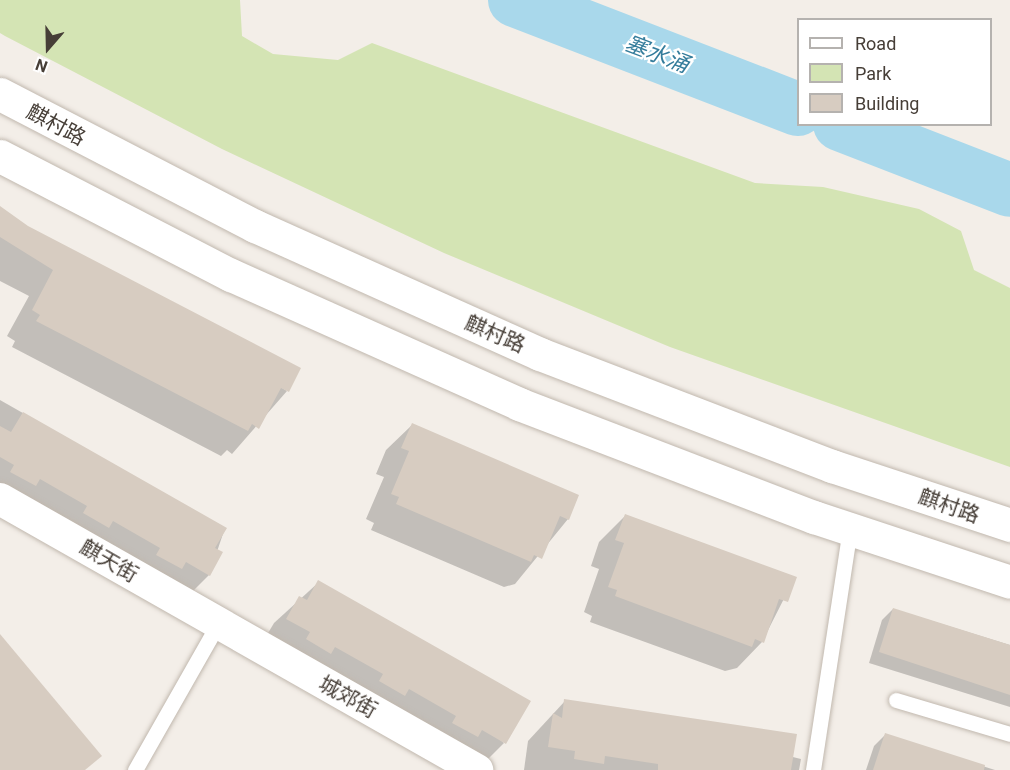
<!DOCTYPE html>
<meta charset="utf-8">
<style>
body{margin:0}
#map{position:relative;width:1010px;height:770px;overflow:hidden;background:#f3eee8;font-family:Roboto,"Noto Sans SC",sans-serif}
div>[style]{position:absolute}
.green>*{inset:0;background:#d4e4b4}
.shadow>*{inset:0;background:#0003}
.river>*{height:54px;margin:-27px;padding:0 27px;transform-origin:27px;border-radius:27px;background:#a9d8eb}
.building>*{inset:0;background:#d7ccc1}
.roads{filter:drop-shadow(0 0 2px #c1b8ae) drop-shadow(0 0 2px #c1b8ae)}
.service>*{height:15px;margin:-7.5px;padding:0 7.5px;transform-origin:7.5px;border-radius:7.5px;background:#fff}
.minor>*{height:32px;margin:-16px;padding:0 16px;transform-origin:16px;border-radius:16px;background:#fff}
.tertiary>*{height:33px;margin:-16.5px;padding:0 16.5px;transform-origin:16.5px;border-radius:16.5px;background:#fff}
span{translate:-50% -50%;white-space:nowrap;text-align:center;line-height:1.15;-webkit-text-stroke:4.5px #fff;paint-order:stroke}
.street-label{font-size:21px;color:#463e37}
.water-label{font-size:22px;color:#347c9b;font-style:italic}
.legend{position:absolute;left:797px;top:18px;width:195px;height:108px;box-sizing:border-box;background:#fff;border:2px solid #b5b2af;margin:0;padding:8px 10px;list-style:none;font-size:18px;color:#463e37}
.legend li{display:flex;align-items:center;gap:12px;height:30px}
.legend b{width:30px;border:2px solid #b5b2af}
.north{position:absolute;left:18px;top:18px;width:60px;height:60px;-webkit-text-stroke:4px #fff;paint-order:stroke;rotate:200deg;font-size:16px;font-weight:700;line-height:24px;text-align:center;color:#463e37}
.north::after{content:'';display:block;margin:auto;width:21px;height:27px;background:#463e37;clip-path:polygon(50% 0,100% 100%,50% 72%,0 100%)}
</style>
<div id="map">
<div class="green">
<i style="clip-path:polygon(0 0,240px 0,242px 36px,273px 54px,338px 60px,372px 43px,755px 183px,823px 187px,919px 209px,961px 231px,974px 270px,1010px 288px,1010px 467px,670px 347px,444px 253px,222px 149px,5px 36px,0 33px)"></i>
</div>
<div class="shadow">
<i style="clip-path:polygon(0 211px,287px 391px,232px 454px,227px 450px,221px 456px,12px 347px,15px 341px,7px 336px,29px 296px,0 281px)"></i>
<i style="clip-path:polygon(0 400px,225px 528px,209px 575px,183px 601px,0 506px)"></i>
<i style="clip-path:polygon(412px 425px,568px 519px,515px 584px,504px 587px,371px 530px,374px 523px,366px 519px,384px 477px,376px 474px,386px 450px)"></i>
<i style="clip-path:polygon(625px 516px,795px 577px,762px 642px,737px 668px,725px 671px,590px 622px,592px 616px,584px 612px,599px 569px,591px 566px,599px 542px)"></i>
<i style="clip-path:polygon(319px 582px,504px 743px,479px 768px,261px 645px,274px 623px)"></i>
<i style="clip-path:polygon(893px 609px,1010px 645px,1010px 707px,869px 663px,882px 620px)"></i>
<i style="clip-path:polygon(565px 701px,801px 759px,799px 770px,524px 770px,528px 741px)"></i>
<i style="clip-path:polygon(885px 735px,995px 770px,866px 770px,874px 746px)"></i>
</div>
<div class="river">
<i style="left:515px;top:0;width:303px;rotate:21.1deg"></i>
<i style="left:840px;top:124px;width:182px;rotate:21.2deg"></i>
</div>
<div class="building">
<i style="clip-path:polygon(0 206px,28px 226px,301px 368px,289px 392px,281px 388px,259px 429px,252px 424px,248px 431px,36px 321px,40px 315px,32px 310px,53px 270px,0 237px)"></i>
<i style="clip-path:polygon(23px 412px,227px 528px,215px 548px,223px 552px,210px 576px,186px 562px,182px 569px,156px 555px,160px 548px,113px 521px,109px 528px,83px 513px,87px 506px,40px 479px,36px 486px,10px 472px,14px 465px,0 457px,0 426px,11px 432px)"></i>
<i style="clip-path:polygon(412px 423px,579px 495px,569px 520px,560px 516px,542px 559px,534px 555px,531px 562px,396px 504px,399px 497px,391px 494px,409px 451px,401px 448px)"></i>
<i style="clip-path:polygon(625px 514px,797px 577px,788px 602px,779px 599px,764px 643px,755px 639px,752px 647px,615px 596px,617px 590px,608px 587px,624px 543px,615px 540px)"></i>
<i style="clip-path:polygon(318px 580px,531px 701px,506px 744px,482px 730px,478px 737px,452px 723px,456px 716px,409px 689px,405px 696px,379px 681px,383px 674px,335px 647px,331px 654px,306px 639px,310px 632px,286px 619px,299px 596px,307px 600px)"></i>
<i style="clip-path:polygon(893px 608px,1010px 645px,1010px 695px,879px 652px)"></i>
<i style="clip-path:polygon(0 634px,102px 756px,85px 770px,0 770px)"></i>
<i style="clip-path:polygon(564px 699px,797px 734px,791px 770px,658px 770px,658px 764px,605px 756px,604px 764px,574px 759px,575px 751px,548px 747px,553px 713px,562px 718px)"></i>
<i style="clip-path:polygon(885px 733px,985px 765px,984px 770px,873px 770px)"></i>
</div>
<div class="roads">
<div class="service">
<i style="left:896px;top:700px;width:119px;rotate:16.6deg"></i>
<i style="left:135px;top:770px;width:168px;rotate:-60.4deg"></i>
<i style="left:813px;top:770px;width:244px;rotate:-81.3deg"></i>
</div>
<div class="minor">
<i style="left:0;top:499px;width:549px;rotate:29.6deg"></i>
</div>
<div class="tertiary">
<i style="left:0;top:94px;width:287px;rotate:27.4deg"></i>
<i style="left:255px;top:226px;width:312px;rotate:24.2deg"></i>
<i style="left:540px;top:354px;width:313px;rotate:21deg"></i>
<i style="left:832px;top:466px;width:188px;rotate:18.3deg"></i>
<i style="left:0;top:156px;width:260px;rotate:27.3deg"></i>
<i style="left:231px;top:275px;width:316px;rotate:24.1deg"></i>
<i style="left:519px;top:404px;width:316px;rotate:21deg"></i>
<i style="left:814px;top:517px;width:206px;rotate:18.3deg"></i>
</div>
</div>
<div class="street-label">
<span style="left:56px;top:125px;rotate:28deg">麒村路</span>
<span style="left:495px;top:334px;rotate:23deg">麒村路</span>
<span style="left:949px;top:506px;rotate:19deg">麒村路</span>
<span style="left:109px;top:561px;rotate:30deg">麒天街</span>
<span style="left:348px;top:697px;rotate:29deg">城郊街</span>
</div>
<div class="water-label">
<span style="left:657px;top:54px;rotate:21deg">塞水涌</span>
</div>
<ul class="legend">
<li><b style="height:8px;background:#fff"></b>Road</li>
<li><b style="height:16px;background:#d4e4b4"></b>Park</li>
<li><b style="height:16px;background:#d7ccc1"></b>Building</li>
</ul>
<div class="north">N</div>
</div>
